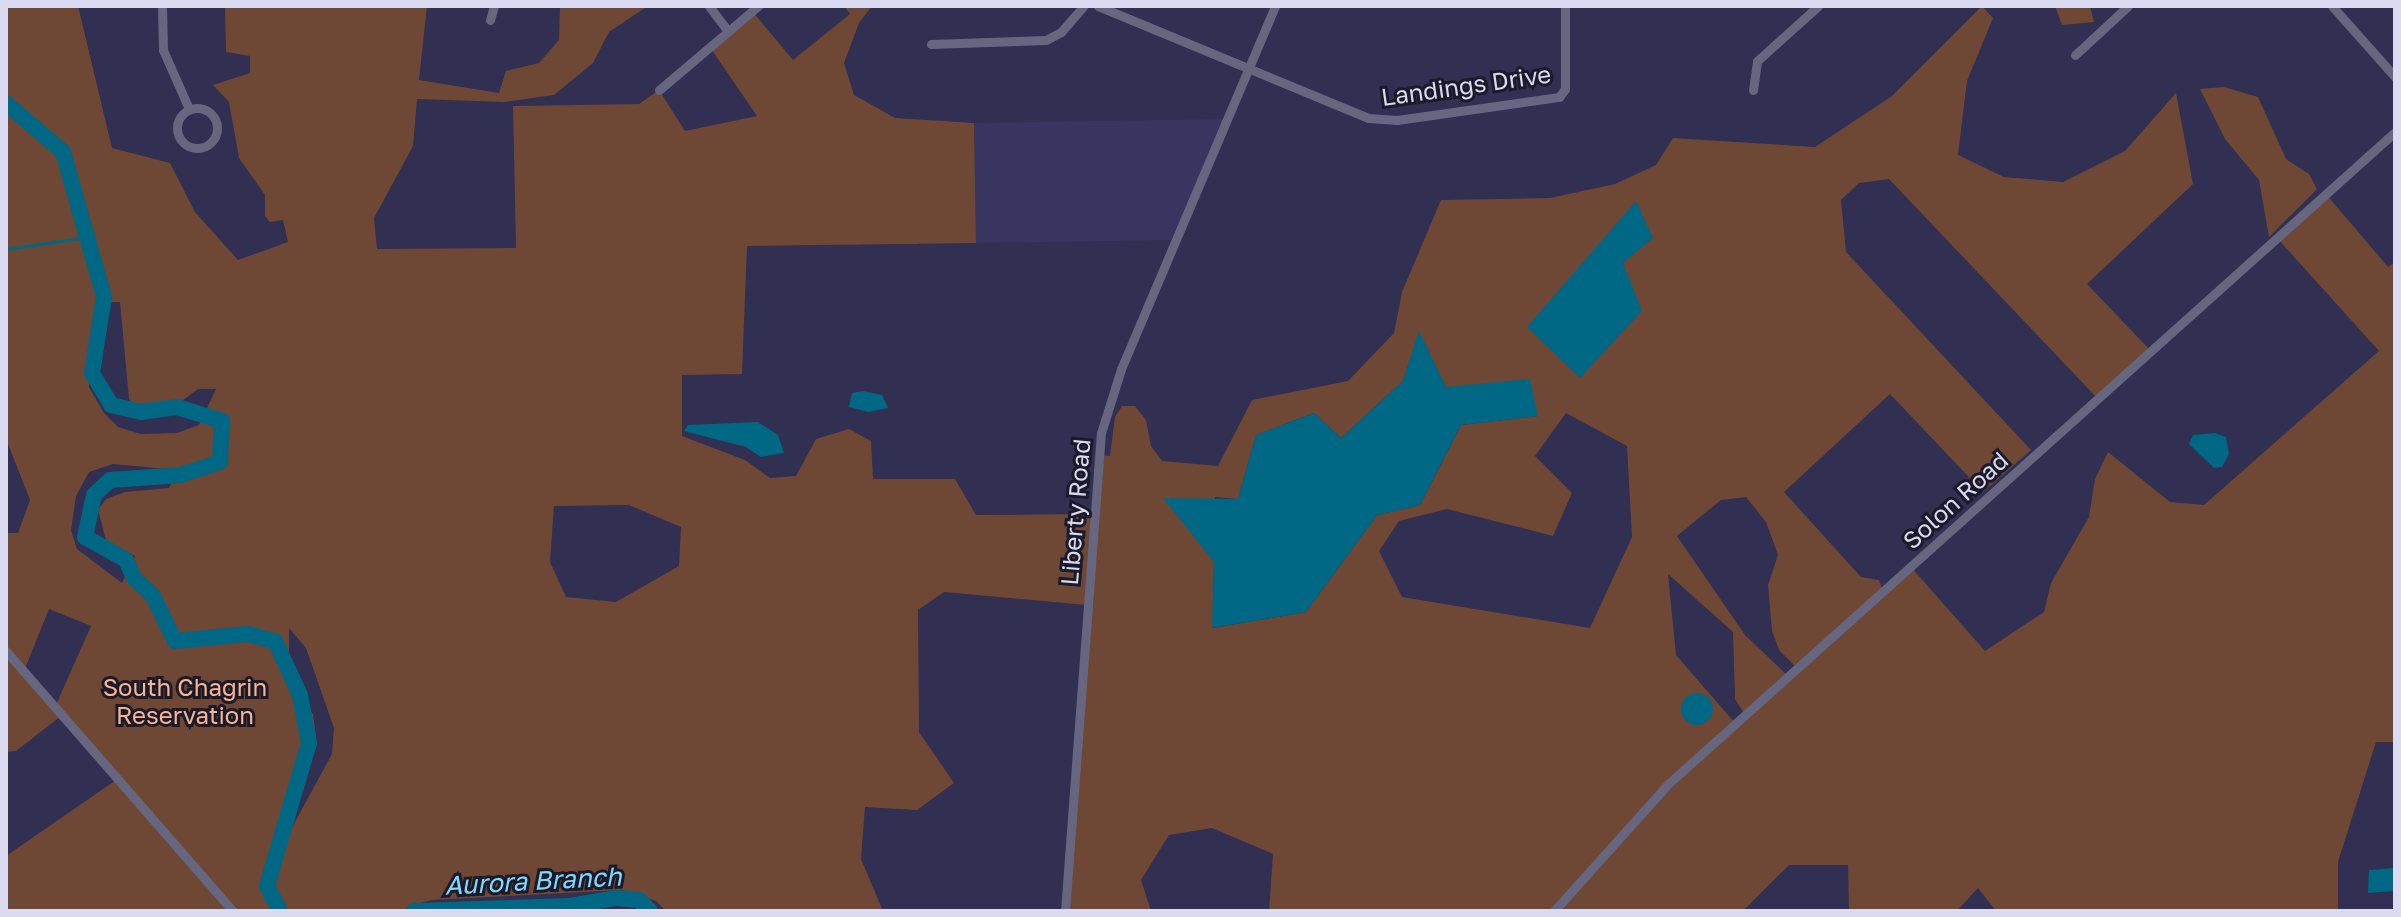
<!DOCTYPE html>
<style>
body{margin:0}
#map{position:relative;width:2401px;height:917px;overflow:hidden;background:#312f52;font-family:"Golos Text",sans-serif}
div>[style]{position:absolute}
.built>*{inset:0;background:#383660}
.green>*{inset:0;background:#6e4735}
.water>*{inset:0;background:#006884}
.round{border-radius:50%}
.stream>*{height:3px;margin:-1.5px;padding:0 1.5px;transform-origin:1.5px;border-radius:1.5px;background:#006884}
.river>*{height:16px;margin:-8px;padding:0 8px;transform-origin:8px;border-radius:8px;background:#006884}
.minor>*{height:9px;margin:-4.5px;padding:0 4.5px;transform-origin:4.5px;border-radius:4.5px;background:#666681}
.minor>.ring{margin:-4.5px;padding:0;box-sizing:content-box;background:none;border:9px solid #666681;border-radius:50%}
span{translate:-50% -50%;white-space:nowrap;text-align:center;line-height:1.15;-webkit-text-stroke:6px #1a1a2a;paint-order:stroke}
.street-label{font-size:24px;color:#dadaf1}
.park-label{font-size:24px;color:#fcb392}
.water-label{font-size:26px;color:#80d8fa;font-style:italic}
.frame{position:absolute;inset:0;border:8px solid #dadaf1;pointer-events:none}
</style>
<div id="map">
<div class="built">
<i style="clip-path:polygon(1227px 119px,1176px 240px,976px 243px,974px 123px)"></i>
</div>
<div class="green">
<i style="clip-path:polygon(evenodd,6px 6px,78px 6px,112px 148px,170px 163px,195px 212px,238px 260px,288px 242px,283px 220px,270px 222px,265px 216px,265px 195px,239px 158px,229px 102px,213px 85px,250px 73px,250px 56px,226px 52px,225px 6px,427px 6px,419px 80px,499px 93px,506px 71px,539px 63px,559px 40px,560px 6px,648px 6px,609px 32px,593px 63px,554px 95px,504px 102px,417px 99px,413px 146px,374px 218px,377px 249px,516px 248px,513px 106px,639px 104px,659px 90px,685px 131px,757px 116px,709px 46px,752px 11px,793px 60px,850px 14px,844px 6px,872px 6px,859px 23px,844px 63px,854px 95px,895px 118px,974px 123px,976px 243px,747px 246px,742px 374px,682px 375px,682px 436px,745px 460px,770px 478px,796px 476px,816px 439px,849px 429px,871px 441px,873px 479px,955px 479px,976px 515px,1092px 514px,1098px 455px,1110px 456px,1115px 417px,1122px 406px,1135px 406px,1146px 420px,1151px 446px,1162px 461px,1218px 466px,1252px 400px,1348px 381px,1394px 333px,1402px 292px,1441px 200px,1550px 198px,1615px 184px,1656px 165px,1673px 138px,1815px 147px,1892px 96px,1982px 6px,1993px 18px,1967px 81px,1958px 155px,2004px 177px,2063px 182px,2125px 151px,2176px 93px,2193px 184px,2087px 284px,2151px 351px,2098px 399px,1889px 179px,1859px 183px,1841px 200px,1846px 252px,2031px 450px,1983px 492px,1890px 394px,1784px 492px,1861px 577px,1879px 580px,1883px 591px,1911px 567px,1985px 651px,2044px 612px,2051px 583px,2089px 517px,2095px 479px,2108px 452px,2170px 502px,2204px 505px,2379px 351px,2277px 238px,2326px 194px,2388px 267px,2395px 262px,2395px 742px,2376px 742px,2338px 862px,2338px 911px,1996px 911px,1978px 888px,1957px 911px,1849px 911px,1848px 865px,1789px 865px,1743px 911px,1269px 911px,1273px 854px,1212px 828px,1169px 835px,1141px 880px,1151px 911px,1065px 911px,1086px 605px,944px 592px,918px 610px,919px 732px,954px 783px,917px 810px,865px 807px,861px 859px,883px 911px,666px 911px,656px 901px,622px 890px,432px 900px,408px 906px,414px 911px,6px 911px,6px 856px,116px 780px,61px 716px,16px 751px,6px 752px,6px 533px,18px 533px,30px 500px,6px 439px,6px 6px,1635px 202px,1652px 238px,1622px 262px,1635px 202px,6px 6px,97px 302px,120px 302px,129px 399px,137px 410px,164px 414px,198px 389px,216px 389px,199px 425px,177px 433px,141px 434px,118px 427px,104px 413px,89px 387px,97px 302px,6px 6px,1419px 333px,1446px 387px,1538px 416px,1461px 425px,1420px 505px,1377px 515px,1306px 612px,1213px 628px,1215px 497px,1238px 499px,1256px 435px,1314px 413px,1341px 438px,1403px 381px,1419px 333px,6px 6px,1566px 413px,1627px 446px,1632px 537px,1590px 628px,1402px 597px,1379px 551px,1399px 521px,1447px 509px,1553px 536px,1572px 493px,1535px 456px,1566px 413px,6px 6px,113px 464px,177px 470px,169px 488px,125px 492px,106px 499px,98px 510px,106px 540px,135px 556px,122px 583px,77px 549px,71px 530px,76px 496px,89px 472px,113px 464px,6px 6px,1746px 497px,1766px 522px,1778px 555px,1768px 585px,1772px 631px,1779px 650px,1797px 668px,1788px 676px,1745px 635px,1677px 536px,1721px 500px,1746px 497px,6px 6px,629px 505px,681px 527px,679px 566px,616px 602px,566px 597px,550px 562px,554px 506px,629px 505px,6px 6px,1668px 574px,1733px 632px,1735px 699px,1745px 715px,1735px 723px,1676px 655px,1668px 574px,6px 6px,49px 609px,91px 626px,55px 707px,24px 671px,49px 609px,6px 6px,289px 628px,306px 648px,334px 728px,332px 754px,290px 831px,289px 787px,316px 737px,313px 714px,289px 680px,289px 628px)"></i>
<i style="clip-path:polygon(2055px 6px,2090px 6px,2094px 22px,2062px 25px)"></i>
<i style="clip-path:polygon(2224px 87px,2258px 97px,2286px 159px,2309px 174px,2317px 189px,2269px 237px,2259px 180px,2225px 139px,2200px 89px)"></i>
</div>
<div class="water">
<i style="clip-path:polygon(1636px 201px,1653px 238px,1623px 263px,1642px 311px,1580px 378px,1527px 327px)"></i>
<i style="clip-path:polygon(1419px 331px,1446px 387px,1530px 379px,1538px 416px,1461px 425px,1420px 505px,1377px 515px,1306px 612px,1212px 628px,1214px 562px,1163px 498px,1238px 499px,1256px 435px,1314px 413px,1341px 438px,1403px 381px)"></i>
<i style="clip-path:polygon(863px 391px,882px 395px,888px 408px,868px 412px,849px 407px,852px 393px)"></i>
<i style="clip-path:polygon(758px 422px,778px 435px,784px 453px,761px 457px,746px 447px,684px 431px,688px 425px)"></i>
<i style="clip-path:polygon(2215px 433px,2226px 437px,2229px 454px,2222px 467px,2214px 468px,2189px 444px,2193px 435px)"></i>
<i class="round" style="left:1681px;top:693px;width:32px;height:32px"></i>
<i style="clip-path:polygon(2395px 868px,2395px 891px,2368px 893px,2369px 870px)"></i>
</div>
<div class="stream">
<i style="left:6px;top:249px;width:82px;rotate:-8.4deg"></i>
</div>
<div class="river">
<i style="left:6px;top:103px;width:75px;rotate:40.7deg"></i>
<i style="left:63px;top:152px;width:151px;rotate:74.2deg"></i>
<i style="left:104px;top:297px;width:77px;rotate:99deg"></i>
<i style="left:92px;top:373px;width:37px;rotate:59deg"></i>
<i style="left:111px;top:405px;width:31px;rotate:13deg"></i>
<i style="left:141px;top:412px;width:36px;rotate:-8deg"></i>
<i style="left:177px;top:407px;width:47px;rotate:17.3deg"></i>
<i style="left:222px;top:421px;width:41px;rotate:92.8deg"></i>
<i style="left:220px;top:462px;width:41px;rotate:161.6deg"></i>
<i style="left:181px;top:475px;width:71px;rotate:176deg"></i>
<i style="left:110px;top:480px;width:22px;rotate:137deg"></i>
<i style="left:94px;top:495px;width:43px;rotate:102.1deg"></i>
<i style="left:85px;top:537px;width:47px;rotate:29.3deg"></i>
<i style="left:126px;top:560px;width:20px;rotate:66deg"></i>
<i style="left:134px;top:578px;width:26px;rotate:43deg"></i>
<i style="left:153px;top:596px;width:50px;rotate:63.9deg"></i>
<i style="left:175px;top:641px;width:73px;rotate:-5.5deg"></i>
<i style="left:248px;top:634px;width:28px;rotate:15deg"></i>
<i style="left:275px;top:641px;width:60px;rotate:65.2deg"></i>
<i style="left:300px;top:695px;width:49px;rotate:79.4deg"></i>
<i style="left:309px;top:743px;width:149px;rotate:106.4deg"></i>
<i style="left:267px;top:886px;width:28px;rotate:63deg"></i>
<i style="left:414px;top:911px;width:156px;rotate:-1.8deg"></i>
<i style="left:570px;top:906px;width:47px;rotate:-9.9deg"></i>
<i style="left:616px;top:898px;width:23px;rotate:5deg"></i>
<i style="left:639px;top:900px;width:16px;rotate:45deg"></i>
</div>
<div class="minor">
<i style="left:162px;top:6px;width:44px;rotate:88.7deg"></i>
<i style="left:163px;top:50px;width:64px;rotate:66.2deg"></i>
<i style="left:709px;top:6px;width:30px;rotate:53deg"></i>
<i style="left:1098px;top:6px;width:292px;rotate:22.5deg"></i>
<i style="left:1368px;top:118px;width:29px;rotate:4deg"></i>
<i style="left:1397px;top:120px;width:164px;rotate:-8.1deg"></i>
<i style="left:1559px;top:97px;width:10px;rotate:-53deg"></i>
<i style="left:1565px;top:89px;width:83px;rotate:-90deg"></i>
<i style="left:2332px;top:6px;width:95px;rotate:48.4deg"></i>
<i style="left:490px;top:20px;width:15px;rotate:-74deg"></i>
<i style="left:931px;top:44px;width:115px;rotate:-2deg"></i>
<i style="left:1046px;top:40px;width:17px;rotate:-28deg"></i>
<i style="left:1061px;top:32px;width:35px;rotate:-49deg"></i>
<i style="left:2075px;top:55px;width:72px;rotate:-42.8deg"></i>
<i style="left:659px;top:90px;width:130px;rotate:-40.3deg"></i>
<i style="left:1753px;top:90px;width:29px;rotate:-82deg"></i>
<i style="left:1757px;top:61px;width:82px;rotate:-42deg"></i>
<i class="ring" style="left:177px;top:108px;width:31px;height:31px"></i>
<i style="left:6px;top:651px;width:345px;rotate:48.9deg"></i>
<i style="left:1065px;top:911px;width:479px;rotate:-85.7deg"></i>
<i style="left:1101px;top:433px;width:67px;rotate:-72.6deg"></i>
<i style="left:1121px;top:369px;width:394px;rotate:-67deg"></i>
<i style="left:1554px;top:911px;width:171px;rotate:-48.1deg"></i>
<i style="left:1668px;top:784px;width:977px;rotate:-41.89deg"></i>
</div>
<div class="street-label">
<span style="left:1466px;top:85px;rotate:-8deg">Landings Drive</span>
<span style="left:1955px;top:500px;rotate:-42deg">Solon Road</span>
<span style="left:1075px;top:512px;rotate:-85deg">Liberty Road</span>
</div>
<div class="park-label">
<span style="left:185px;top:701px">South Chagrin<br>Reservation</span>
</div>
<div class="water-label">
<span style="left:533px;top:881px;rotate:-3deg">Aurora Branch</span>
</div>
<div class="frame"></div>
</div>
